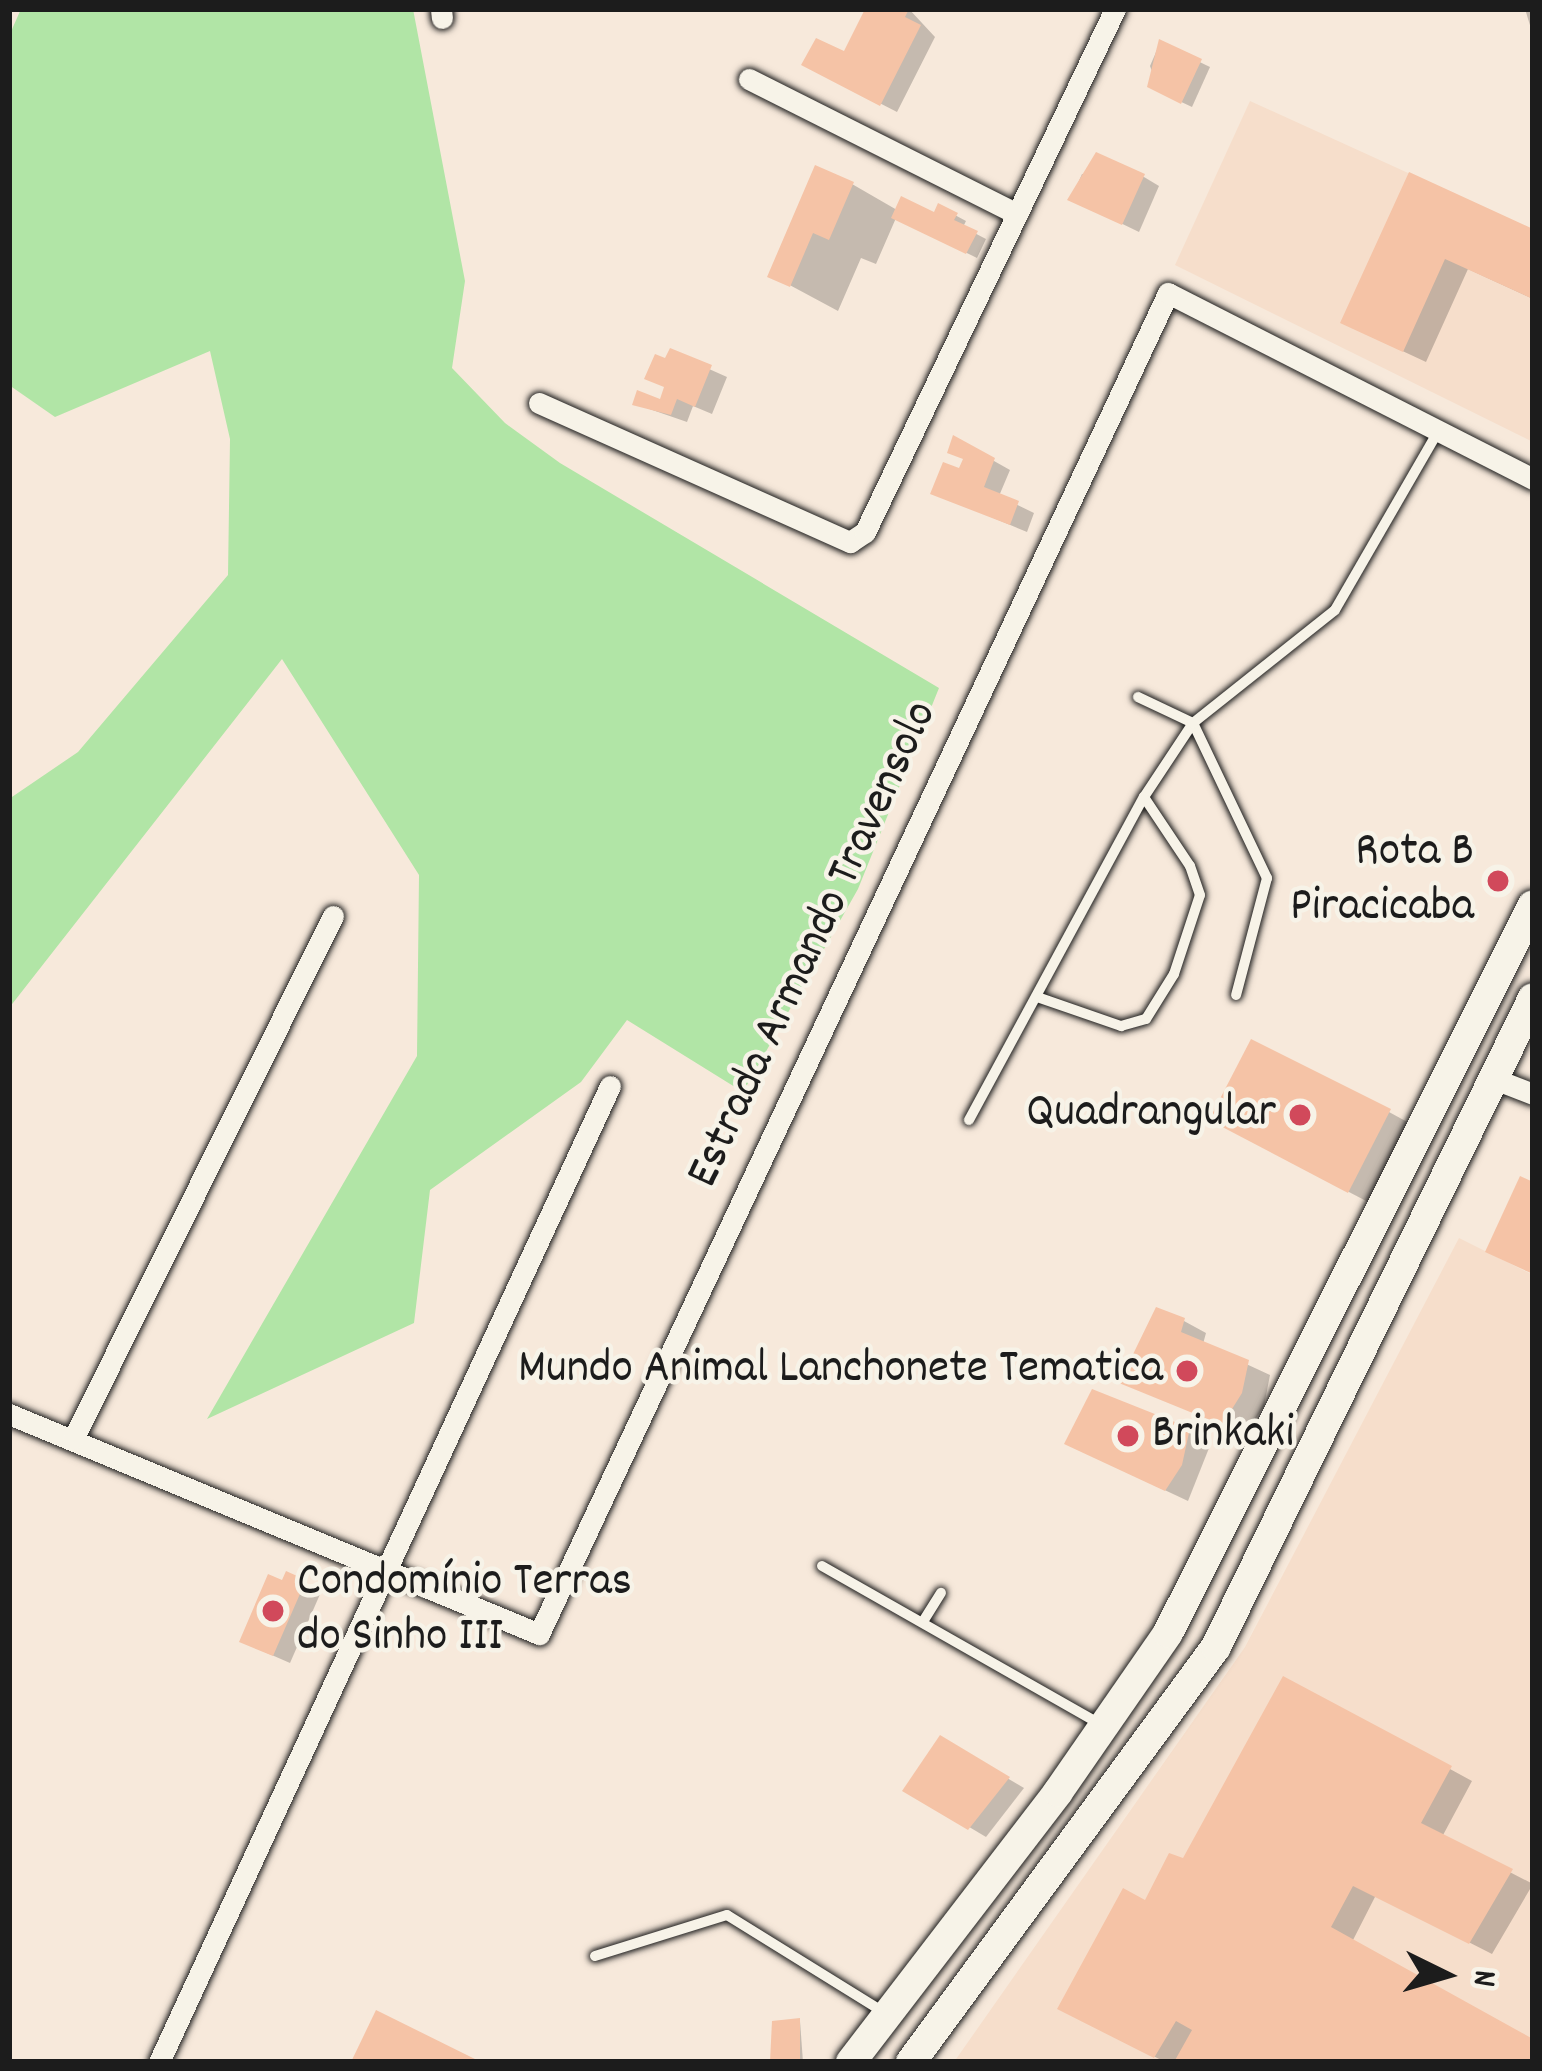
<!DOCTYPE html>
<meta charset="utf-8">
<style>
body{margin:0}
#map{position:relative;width:1542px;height:2071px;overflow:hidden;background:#f7e9db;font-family:Dekko,sans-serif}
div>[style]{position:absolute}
.built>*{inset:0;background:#f6decb}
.green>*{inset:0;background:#b1e5a6}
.shadow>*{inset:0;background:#0003}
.building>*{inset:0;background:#f5c3a6}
.roads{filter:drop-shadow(0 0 3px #1c1c1c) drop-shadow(0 0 3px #1c1c1c)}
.lane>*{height:10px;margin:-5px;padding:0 5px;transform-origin:5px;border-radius:5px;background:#f7f3e8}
.street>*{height:21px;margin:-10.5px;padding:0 10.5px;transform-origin:10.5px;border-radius:10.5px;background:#f7f3e8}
.secondary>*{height:30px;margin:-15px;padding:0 15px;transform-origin:15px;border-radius:15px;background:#f7f3e8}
.dots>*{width:33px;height:33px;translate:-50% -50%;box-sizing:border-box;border:6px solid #f7f3e8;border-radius:50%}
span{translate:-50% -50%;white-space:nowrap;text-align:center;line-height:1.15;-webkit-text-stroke:9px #f7f3e8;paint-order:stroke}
.poi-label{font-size:48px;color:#1c1c1c}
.right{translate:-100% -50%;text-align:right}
.left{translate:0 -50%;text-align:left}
.street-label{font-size:48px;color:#1c1c1c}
.frame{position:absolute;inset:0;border:12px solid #1c1c1c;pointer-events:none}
.north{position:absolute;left:1386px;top:1915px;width:120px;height:120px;-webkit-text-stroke:9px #f7f3e8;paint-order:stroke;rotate:95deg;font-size:33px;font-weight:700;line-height:48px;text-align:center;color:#1c1c1c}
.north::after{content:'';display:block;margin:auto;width:42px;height:54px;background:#1c1c1c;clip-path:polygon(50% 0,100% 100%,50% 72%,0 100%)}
</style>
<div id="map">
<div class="built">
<i style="clip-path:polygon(1250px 101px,1533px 230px,1533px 442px,1175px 265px)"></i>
<i style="clip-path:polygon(1459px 1238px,1533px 1275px,1533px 2062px,954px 2062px,1245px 1647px)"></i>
</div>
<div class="green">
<i style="clip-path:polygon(21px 9px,413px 9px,465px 281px,452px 368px,505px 423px,560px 463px,939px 688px,858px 889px,743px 1092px,627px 1020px,581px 1082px,430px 1190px,414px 1323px,207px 1419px,417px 1056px,419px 875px,282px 659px,9px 1008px,9px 799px,78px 752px,228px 575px,230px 439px,210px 351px,55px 417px,9px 385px,9px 36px)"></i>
</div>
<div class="shadow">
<i style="clip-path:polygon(868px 9px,909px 9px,935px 37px,897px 112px,821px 73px,845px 55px)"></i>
<i style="clip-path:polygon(1525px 9px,1533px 9px,1533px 35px)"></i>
<i style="clip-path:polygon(1160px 43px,1210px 67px,1192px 107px,1160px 92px,1150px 66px)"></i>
<i style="clip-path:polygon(1082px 174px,1144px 177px,1159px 186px,1139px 232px,1071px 199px)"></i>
<i style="clip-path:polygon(1410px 176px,1533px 233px,1533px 299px,1468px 269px,1426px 362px,1366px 334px)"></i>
<i style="clip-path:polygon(852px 184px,897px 210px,935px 216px,940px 207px,966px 221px,963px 227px,986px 239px,977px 258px,896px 218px,876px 264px,861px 258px,838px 311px,771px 275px)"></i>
<i style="clip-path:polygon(671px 352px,727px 377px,712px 414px,693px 406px,687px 422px,635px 404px,662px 403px)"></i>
<i style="clip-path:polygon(955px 439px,1010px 470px,999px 496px,1034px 513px,1027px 532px,934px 493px,961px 472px,965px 460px)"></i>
<i style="clip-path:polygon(1389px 1112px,1411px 1124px,1370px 1203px,1234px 1132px)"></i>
<i style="clip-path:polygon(1184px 1321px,1206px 1333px,1203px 1344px,1270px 1375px,1264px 1406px,1245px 1435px,1123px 1382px)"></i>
<i style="clip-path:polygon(1189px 1431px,1211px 1443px,1188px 1501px,1090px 1455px)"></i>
<i style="clip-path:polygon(270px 1578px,321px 1592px,290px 1663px,258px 1649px)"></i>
<i style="clip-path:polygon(941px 1739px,1024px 1788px,986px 1837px,907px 1790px)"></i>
<i style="clip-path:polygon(1450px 1769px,1472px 1781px,1442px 1837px,1533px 1884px,1492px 1954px,1376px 1895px,1352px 1942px,1533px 2043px,1533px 2062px,1165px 2062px,1083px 2020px,1146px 1904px,1185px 1862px)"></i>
<i style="clip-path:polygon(800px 2021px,803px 2062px,773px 2062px)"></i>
</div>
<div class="building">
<i style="clip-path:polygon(865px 9px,909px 9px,905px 17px,921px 25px,880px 106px,801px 65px,816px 38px,844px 51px)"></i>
<i style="clip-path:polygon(1159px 39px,1202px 59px,1181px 104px,1147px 87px)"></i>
<i style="clip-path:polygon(1096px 152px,1145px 174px,1122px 225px,1067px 200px)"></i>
<i style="clip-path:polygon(815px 165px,854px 182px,829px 240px,813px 233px,790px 287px,767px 277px)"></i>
<i style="clip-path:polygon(1409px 172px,1533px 229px,1533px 299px,1445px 259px,1403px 352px,1340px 323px)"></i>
<i style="clip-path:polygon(901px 196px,934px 212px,938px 203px,958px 213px,954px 220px,978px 231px,966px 254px,891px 218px)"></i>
<i style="clip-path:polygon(670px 348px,712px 365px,695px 407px,677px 399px,671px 415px,632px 405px,637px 390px,660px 399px,664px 387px,644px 379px,655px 354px,665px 358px)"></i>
<i style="clip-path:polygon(953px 435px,995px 458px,984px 487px,1019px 501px,1010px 525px,930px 494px,943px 462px,959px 468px,963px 459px,947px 453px)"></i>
<i style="clip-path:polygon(1251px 1039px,1391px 1109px,1348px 1193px,1209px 1120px)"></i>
<i style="clip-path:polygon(1520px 1176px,1533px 1182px,1533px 1274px,1485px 1252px)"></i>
<i style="clip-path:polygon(1156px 1307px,1185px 1318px,1181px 1332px,1249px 1360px,1242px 1393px,1222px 1425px,1119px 1383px)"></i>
<i style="clip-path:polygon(1092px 1389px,1190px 1428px,1182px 1465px,1165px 1491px,1064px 1444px)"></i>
<i style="clip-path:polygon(286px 1571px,306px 1580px,273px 1656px,239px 1642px,268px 1574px,282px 1580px)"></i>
<i style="clip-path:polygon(1283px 1676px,1452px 1766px,1421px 1823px,1513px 1869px,1469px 1944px,1353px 1886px,1331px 1927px,1533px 2039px,1533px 2062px,1174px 2062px,1192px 2030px,1176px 2021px,1154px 2058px,1057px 2009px,1123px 1888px,1145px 1900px,1169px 1853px,1183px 1858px)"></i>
<i style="clip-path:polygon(940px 1735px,1010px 1777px,968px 1830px,902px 1791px)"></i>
<i style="clip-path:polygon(376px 2010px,481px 2062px,351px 2062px)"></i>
<i style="clip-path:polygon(800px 2018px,800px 2062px,770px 2062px,772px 2021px)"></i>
</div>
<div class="roads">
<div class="lane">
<i style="left:1138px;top:697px;width:61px;rotate:25.3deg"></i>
<i style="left:1193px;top:723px;width:172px;rotate:64.5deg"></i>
<i style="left:1267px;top:878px;width:121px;rotate:104.8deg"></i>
<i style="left:1040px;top:998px;width:86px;rotate:19.1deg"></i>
<i style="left:1121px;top:1026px;width:26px;rotate:-16deg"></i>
<i style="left:1146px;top:1019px;width:53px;rotate:-58.1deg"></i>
<i style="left:1174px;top:974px;width:83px;rotate:-71.8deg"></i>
<i style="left:1200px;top:895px;width:31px;rotate:-109deg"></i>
<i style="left:1190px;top:866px;width:83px;rotate:-123.7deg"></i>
<i style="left:1144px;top:797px;width:89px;rotate:-56.5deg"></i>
<i style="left:1193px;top:723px;width:181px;rotate:-38.5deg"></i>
<i style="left:1335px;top:610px;width:204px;rotate:-60deg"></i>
<i style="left:969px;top:1120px;width:367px;rotate:-61.6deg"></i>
<i style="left:822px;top:1566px;width:322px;rotate:29.6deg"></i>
<i style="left:924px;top:1620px;width:32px;rotate:-58deg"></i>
<i style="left:595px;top:1956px;width:138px;rotate:-17.3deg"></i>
<i style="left:727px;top:1915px;width:186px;rotate:31.8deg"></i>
</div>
<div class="street">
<i style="left:441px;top:9px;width:9px;rotate:84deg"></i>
<i style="left:749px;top:79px;width:300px;rotate:26.7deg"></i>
<i style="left:539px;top:403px;width:341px;rotate:24.1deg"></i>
<i style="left:850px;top:542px;width:18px;rotate:-34deg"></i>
<i style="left:865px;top:532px;width:580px;rotate:-64.45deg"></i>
<i style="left:1492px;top:1078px;width:44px;rotate:21.3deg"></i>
<i style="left:9px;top:1414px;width:574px;rotate:22.54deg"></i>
<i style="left:539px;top:1634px;width:1481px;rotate:-64.87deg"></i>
<i style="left:1168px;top:293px;width:410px;rotate:27deg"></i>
<i style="left:73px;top:1439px;width:584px;rotate:-63.57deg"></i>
<i style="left:159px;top:2062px;width:1075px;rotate:-65.2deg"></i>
</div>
<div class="secondary">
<i style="left:851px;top:2062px;width:340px;rotate:-52.5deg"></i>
<i style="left:1058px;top:1792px;width:193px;rotate:-55.3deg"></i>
<i style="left:1168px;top:1633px;width:814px;rotate:-63.37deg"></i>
<i style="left:911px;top:2062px;width:515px;rotate:-53.69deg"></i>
<i style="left:1216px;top:1647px;width:722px;rotate:-63.97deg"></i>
</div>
</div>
<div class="dots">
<i style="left:1498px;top:881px;background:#d1495b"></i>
<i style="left:1300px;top:1115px;background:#d1495b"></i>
<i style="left:1187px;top:1371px;background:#d1495b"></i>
<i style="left:1128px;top:1436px;background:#d1495b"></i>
<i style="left:273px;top:1611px;background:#d1495b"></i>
</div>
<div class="poi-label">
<span class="right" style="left:1474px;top:881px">Rota B<br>Piracicaba</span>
<span class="right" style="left:1276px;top:1115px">Quadrangular</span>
<span class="right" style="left:1163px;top:1371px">Mundo Animal Lanchonete Tematica</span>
<span class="left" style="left:1152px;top:1436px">Brinkaki</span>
<span class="left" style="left:297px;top:1611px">Condomínio Terras<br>do Sinho III</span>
</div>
<div class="street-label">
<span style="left:814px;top:945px;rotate:-65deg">Estrada Armando Travensolo</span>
</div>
<div class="frame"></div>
<div class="north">N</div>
</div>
